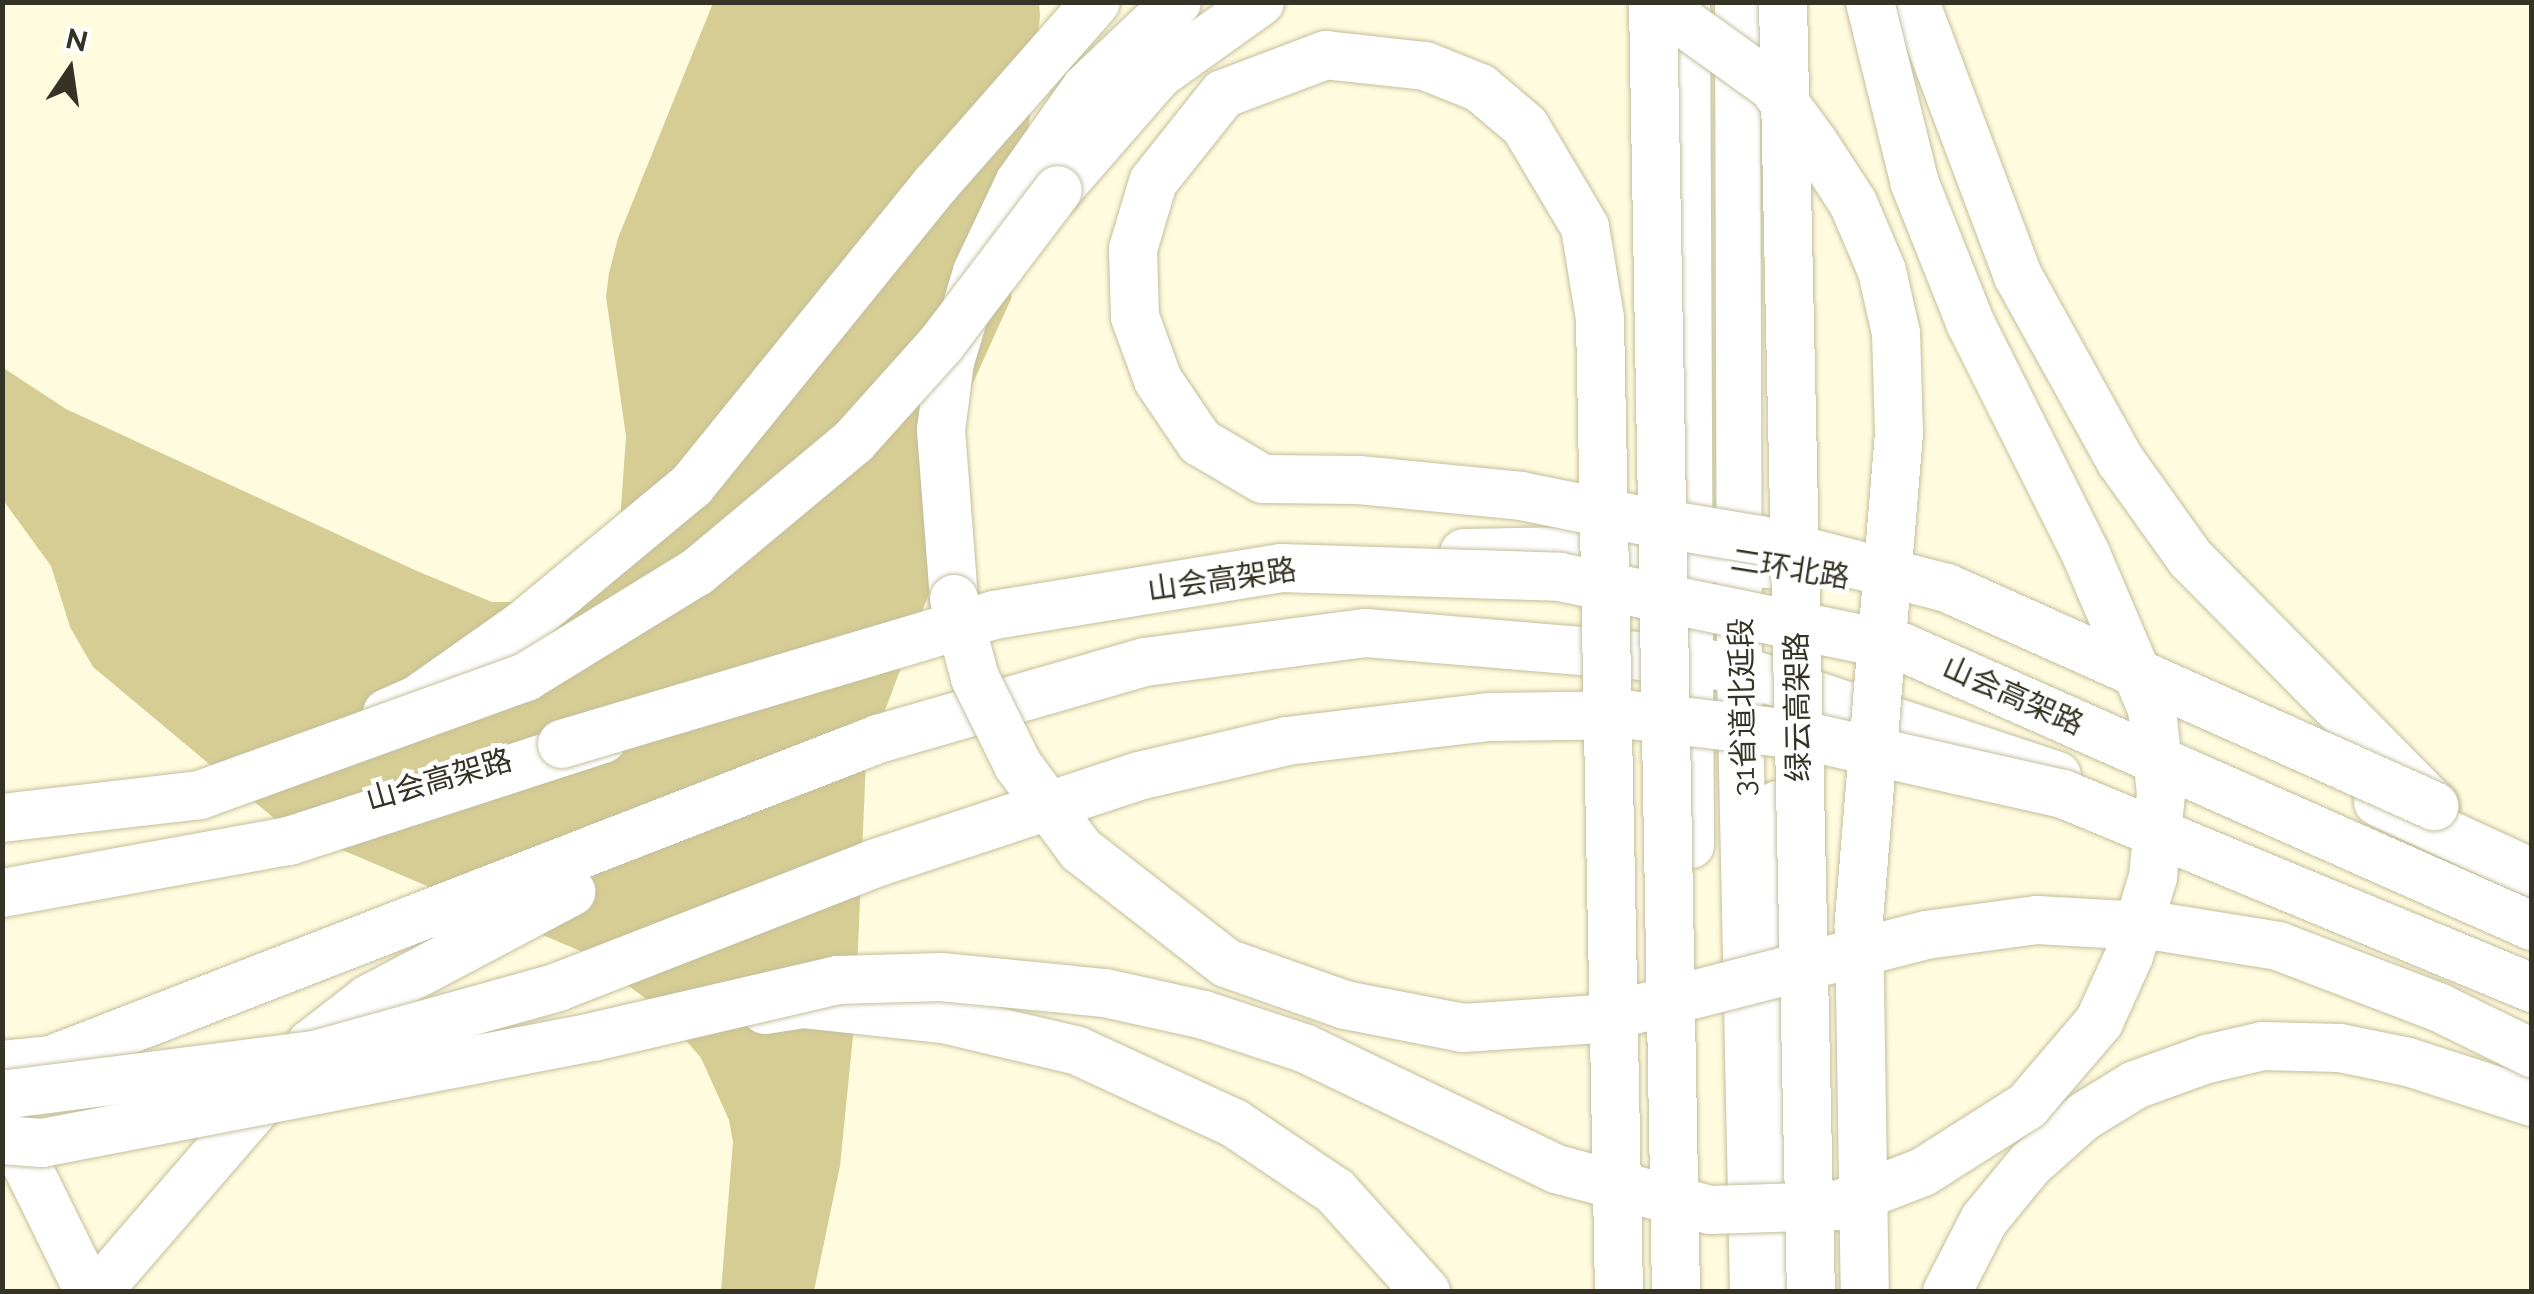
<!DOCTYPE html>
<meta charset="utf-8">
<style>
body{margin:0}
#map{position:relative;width:2534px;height:1294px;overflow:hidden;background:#fffbde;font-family:Raleway,"Noto Sans SC",sans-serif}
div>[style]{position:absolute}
.water>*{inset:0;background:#d5cd94}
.roads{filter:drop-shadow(0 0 2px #c3bf9c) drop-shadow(0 0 2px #c3bf9c)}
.primary>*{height:45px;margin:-22.5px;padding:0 22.5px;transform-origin:22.5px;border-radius:22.5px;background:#fff}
.trunk>*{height:48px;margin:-24px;padding:0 24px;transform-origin:24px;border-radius:24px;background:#fff}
.bridges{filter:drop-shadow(0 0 2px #c3bf9c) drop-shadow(0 0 2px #c3bf9c)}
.trunk-bridge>*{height:48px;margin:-24px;padding:0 24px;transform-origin:24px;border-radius:24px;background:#fff}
span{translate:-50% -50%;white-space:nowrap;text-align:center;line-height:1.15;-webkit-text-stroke:9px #fff;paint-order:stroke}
.street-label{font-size:30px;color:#353325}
.frame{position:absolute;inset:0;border:5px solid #353325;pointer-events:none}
.north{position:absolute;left:20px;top:20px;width:100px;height:100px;-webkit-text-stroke:8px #fff;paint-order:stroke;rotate:13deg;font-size:28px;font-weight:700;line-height:40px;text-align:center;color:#353325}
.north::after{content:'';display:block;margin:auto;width:35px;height:45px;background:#353325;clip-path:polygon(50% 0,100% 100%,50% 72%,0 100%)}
</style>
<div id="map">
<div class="water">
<i style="clip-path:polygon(713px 3px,1039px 3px,1040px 16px,1011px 299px,958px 416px,946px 548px,866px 761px,855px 1016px,840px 1166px,814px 1291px,721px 1291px,733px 1142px,729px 1120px,701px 1058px,658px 1008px,585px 953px,281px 824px,93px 667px,70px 627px,51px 566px,3px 500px,2px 367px,66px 409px,417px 571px,492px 602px,522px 602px,620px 522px,626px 436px,606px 297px,609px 273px,618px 238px)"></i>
</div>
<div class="roads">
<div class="primary">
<i style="left:1687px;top:2px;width:843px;rotate:89.73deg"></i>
<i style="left:1737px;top:2px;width:668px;rotate:89.83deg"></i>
<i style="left:1739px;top:670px;width:622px;rotate:88.8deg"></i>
</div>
<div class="trunk">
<i style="left:1915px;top:2px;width:293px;rotate:69.4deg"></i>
<i style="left:2018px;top:276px;width:210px;rotate:61deg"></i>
<i style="left:2120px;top:460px;width:122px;rotate:54.4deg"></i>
<i style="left:2191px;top:559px;width:347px;rotate:45.4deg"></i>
<i style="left:1058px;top:190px;width:154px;rotate:-49deg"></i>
<i style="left:1159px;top:74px;width:124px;rotate:-35.5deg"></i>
<i style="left:1464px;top:553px;width:163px;rotate:-1.1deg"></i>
<i style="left:1627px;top:550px;width:150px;rotate:5.7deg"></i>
<i style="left:954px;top:599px;width:169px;rotate:-94.4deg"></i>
<i style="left:941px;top:430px;width:69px;rotate:-82.5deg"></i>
<i style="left:950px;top:362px;width:94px;rotate:-73.3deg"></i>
<i style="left:977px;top:272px;width:98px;rotate:-64.7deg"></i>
<i style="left:1019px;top:183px;width:116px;rotate:-54.8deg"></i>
<i style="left:1086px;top:88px;width:125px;rotate:-43.4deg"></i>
<i style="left:387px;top:713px;width:34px;rotate:-24deg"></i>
<i style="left:418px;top:699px;width:133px;rotate:-35.2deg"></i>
<i style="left:527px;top:622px;width:214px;rotate:-39.7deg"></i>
<i style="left:692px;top:485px;width:387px;rotate:-51deg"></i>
<i style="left:936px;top:184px;width:242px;rotate:-48.7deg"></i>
<i style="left:2378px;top:802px;width:170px;rotate:24.8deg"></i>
<i style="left:1778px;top:805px;width:487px;rotate:89.9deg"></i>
<i style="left:2px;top:893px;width:292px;rotate:-10.3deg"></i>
<i style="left:289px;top:841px;width:330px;rotate:-18deg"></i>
<i style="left:765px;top:1010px;width:37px;rotate:-9deg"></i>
<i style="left:802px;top:1004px;width:142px;rotate:6.1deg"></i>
<i style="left:943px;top:1019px;width:139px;rotate:13.3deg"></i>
<i style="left:1078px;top:1051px;width:172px;rotate:24.8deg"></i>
<i style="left:1234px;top:1123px;width:122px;rotate:34deg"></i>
<i style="left:1335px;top:1191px;width:136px;rotate:48deg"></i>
<i style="left:2px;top:1065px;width:49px;rotate:-5.8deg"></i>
<i style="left:51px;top:1060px;width:887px;rotate:-21.21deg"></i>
<i style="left:878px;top:739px;width:278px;rotate:-16.1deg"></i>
<i style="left:1145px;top:662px;width:223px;rotate:-7.5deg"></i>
<i style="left:1366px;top:633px;width:324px;rotate:4.8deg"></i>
<i style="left:1689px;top:660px;width:51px;rotate:11.3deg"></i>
<i style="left:1739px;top:670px;width:335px;rotate:18.4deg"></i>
<i style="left:2px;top:1115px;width:197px;rotate:63.8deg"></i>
<i style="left:97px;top:1292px;width:328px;rotate:-49.2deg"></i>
<i style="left:311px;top:1044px;width:73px;rotate:-37.8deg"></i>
<i style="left:369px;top:999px;width:229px;rotate:-27.9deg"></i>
<i style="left:1947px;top:1292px;width:81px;rotate:-62.8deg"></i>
<i style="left:1984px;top:1220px;width:72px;rotate:-50.6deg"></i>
<i style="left:2030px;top:1164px;width:71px;rotate:-41.6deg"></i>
<i style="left:2083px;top:1117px;width:61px;rotate:-31.6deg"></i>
<i style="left:2135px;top:1085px;width:77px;rotate:-19.9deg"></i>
<i style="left:2207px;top:1059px;width:57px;rotate:-13.1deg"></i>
<i style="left:2263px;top:1046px;width:77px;rotate:1.5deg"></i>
<i style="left:2340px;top:1048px;width:69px;rotate:11.6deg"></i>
<i style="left:2408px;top:1062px;width:130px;rotate:17.9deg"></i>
</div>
</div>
<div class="bridges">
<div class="trunk-bridge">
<i style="left:1653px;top:2px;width:1290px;rotate:88.98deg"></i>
<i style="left:1655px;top:2px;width:144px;rotate:35.7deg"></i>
<i style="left:1772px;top:86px;width:71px;rotate:53.6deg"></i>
<i style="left:1814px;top:143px;width:72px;rotate:57deg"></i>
<i style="left:1853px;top:203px;width:74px;rotate:66.9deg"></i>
<i style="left:1882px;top:271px;width:64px;rotate:77.3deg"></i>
<i style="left:1896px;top:333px;width:100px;rotate:88.3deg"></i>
<i style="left:1899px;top:433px;width:493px;rotate:94.7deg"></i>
<i style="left:1859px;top:924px;width:368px;rotate:89.1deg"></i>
<i style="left:1783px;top:2px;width:1290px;rotate:88.76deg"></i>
<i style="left:954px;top:599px;width:82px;rotate:75.1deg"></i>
<i style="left:975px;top:678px;width:97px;rotate:63.7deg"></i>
<i style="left:1018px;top:765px;width:106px;rotate:53.5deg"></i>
<i style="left:1081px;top:850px;width:184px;rotate:37.9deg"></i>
<i style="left:1226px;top:963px;width:126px;rotate:19.4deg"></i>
<i style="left:1345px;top:1005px;width:120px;rotate:11deg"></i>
<i style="left:1463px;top:1028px;width:136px;rotate:-3.8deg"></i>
<i style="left:1599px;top:1019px;width:338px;rotate:-14.4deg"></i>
<i style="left:1926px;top:935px;width:112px;rotate:-7.7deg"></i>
<i style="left:2037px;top:920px;width:124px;rotate:3.2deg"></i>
<i style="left:2161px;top:927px;width:119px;rotate:9.2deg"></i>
<i style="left:2278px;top:946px;width:171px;rotate:20.9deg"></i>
<i style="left:2438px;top:1007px;width:105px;rotate:26.1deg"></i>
<i style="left:562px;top:744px;width:451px;rotate:-16.6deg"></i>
<i style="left:994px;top:615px;width:291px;rotate:-9.3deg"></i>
<i style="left:1281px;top:568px;width:279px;rotate:1.8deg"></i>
<i style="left:1560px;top:577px;width:349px;rotate:11.6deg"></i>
<i style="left:1902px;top:647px;width:689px;rotate:23.89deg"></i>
<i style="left:2px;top:818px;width:199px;rotate:-6.6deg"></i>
<i style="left:200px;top:795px;width:347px;rotate:-19.9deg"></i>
<i style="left:526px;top:677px;width:201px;rotate:-31.6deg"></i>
<i style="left:697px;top:572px;width:204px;rotate:-39.8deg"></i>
<i style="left:854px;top:441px;width:130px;rotate:-48.1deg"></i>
<i style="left:941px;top:344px;width:193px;rotate:-52.8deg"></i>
<i style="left:2px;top:1095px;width:316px;rotate:-7.3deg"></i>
<i style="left:315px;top:1055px;width:252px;rotate:-15.6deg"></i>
<i style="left:558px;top:987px;width:338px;rotate:-21.3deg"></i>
<i style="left:873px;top:864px;width:280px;rotate:-18.3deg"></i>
<i style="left:1139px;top:776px;width:152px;rotate:-13.3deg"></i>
<i style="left:1287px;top:741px;width:203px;rotate:-6.8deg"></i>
<i style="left:1489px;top:717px;width:141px;rotate:-0.8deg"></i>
<i style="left:1630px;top:715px;width:172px;rotate:6.7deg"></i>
<i style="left:1801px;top:735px;width:269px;rotate:12.7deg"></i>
<i style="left:2063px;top:794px;width:508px;rotate:22.47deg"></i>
<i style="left:2px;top:1140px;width:40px;rotate:4.3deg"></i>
<i style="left:42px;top:1143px;width:561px;rotate:-10.89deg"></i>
<i style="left:593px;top:1037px;width:252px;rotate:-13.1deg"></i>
<i style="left:838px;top:980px;width:103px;rotate:-1.7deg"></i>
<i style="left:941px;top:977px;width:165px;rotate:5.6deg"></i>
<i style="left:1105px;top:993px;width:101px;rotate:12.5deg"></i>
<i style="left:1204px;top:1015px;width:108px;rotate:18.4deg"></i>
<i style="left:1306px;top:1049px;width:277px;rotate:25.6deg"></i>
<i style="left:1556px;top:1169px;width:159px;rotate:14.9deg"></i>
<i style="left:1710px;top:1210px;width:125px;rotate:-1.8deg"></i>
<i style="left:1835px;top:1206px;width:94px;rotate:-21.1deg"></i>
<i style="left:1923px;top:1172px;width:123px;rotate:-32.4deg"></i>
<i style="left:2027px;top:1106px;width:111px;rotate:-49.4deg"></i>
<i style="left:2099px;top:1022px;width:72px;rotate:-65.6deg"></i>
<i style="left:2129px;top:956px;width:83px;rotate:-73.1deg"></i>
<i style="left:2153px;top:877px;width:83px;rotate:-84.5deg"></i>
<i style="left:2161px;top:794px;width:85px;rotate:-96deg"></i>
<i style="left:2152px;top:709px;width:168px;rotate:-113.1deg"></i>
<i style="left:2086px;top:554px;width:259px;rotate:-116.6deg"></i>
<i style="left:1970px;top:322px;width:149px;rotate:-111.7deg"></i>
<i style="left:1915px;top:184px;width:187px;rotate:-103.9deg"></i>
<i style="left:1619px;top:1292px;width:974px;rotate:-91.12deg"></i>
<i style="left:1600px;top:318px;width:92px;rotate:-99.4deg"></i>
<i style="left:1585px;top:227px;width:117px;rotate:-120.7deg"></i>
<i style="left:1525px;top:126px;width:59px;rotate:-139.8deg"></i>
<i style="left:1480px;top:88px;width:59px;rotate:-158.2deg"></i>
<i style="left:1425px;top:66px;width:100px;rotate:-173.7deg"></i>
<i style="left:1326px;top:55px;width:110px;rotate:159.3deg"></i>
<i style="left:1223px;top:94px;width:112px;rotate:128.5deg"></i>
<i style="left:1153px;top:182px;width:70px;rotate:106.6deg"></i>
<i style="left:1133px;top:249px;width:68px;rotate:88.3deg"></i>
<i style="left:1135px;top:317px;width:67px;rotate:69.9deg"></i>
<i style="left:1158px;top:380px;width:75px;rotate:55.9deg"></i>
<i style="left:1200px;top:442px;width:73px;rotate:30.4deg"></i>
<i style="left:1263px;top:479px;width:96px;rotate:0.6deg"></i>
<i style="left:1359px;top:480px;width:163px;rotate:5.6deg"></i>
<i style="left:1521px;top:496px;width:121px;rotate:11.4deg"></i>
<i style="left:1640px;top:520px;width:122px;rotate:9.5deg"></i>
<i style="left:1760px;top:540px;width:193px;rotate:14.4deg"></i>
<i style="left:1947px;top:588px;width:534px;rotate:24.12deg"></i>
</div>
</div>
<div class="street-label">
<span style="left:1790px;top:569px;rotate:9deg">二环北路</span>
<span style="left:1222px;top:580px;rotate:-8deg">山会高架路</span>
<span style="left:2013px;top:696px;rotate:24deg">山会高架路</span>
<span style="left:1743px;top:707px;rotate:-91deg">31省道北延段</span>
<span style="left:1798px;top:707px;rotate:-91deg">绿云高架路</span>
<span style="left:439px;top:780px;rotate:-16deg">山会高架路</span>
</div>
<div class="frame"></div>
<div class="north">N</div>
</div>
